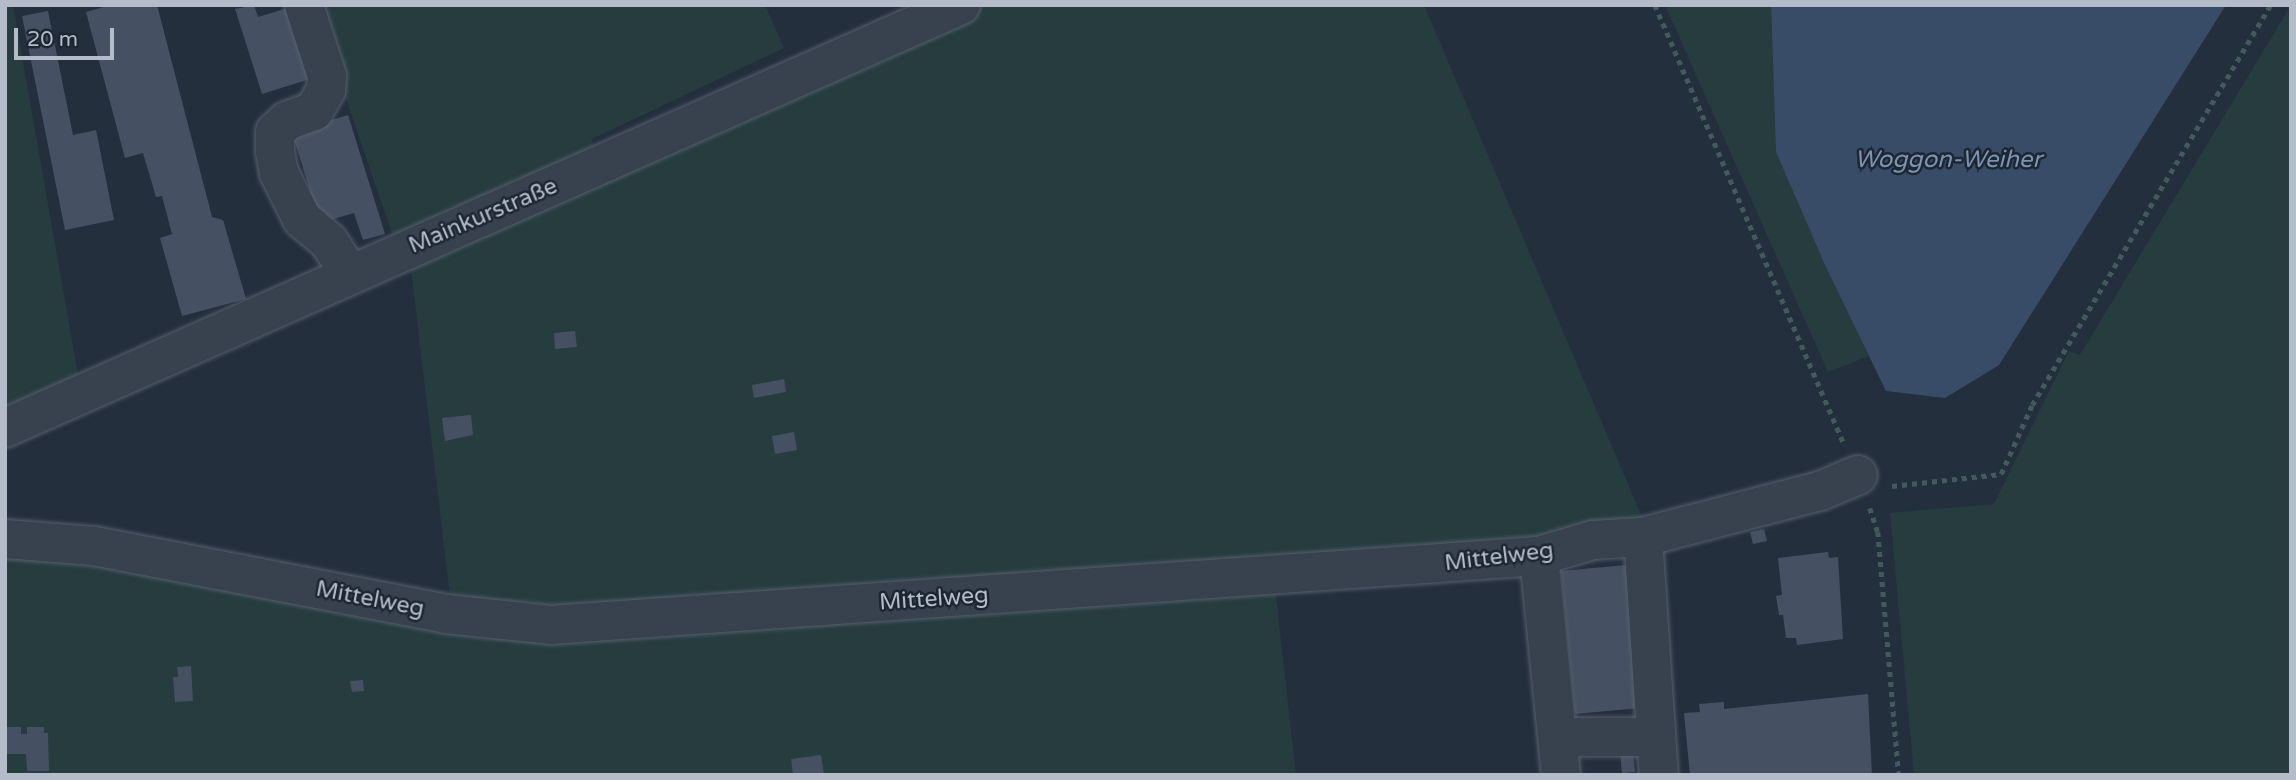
<!DOCTYPE html>
<meta charset="utf-8">
<style>
body{margin:0}
#map{position:relative;width:2296px;height:780px;overflow:hidden;background:#242f3e;font-family:"Varela Round",sans-serif}
div>[style]{position:absolute}
.green>*{inset:0;background:#263c3f}
.water>*{inset:0;background:#394c67}
.building>*{inset:0;background:#455162}
.path>*{height:4.5px;margin-top:-2.25px;transform-origin:0;background:repeating-linear-gradient(90deg,#44595c 0 5px,transparent 0 10px)}
.roads{filter:drop-shadow(0 0 2px #565f6c) drop-shadow(0 0 2px #565f6c)}
.minor>*{height:38px;margin:-19px;padding:0 19px;transform-origin:19px;border-radius:19px;background:#38414e}
span{translate:-50% -50%;white-space:nowrap;text-align:center;line-height:1.15;-webkit-text-stroke:5px #1d2633;paint-order:stroke}
.street-label{font-size:23px;color:#b4bcc9}
.water-label{font-size:24px;color:#7c92b1;font-style:italic}
.frame{position:absolute;inset:0;border:7px solid #b4bcc9;pointer-events:none}
.scale{position:absolute;left:14px;top:28px;width:100px;height:32px;box-sizing:border-box;border:4px solid #b4bcc9;border-top:0;padding-left:9px;font-size:21px;line-height:24px;white-space:nowrap;color:#b4bcc9;-webkit-text-stroke:5px #1d2633;paint-order:stroke}
</style>
<div id="map">
<div class="green">
<i style="clip-path:polygon(5px 5px,13px 5px,80px 386px,5px 420px)"></i>
<i style="clip-path:polygon(314px 5px,765px 5px,784px 48px,592px 139px,595px 156px,396px 245px)"></i>
<i style="clip-path:polygon(981px 5px,1424px 5px,1645px 524px,1503px 551px,641px 609px,451px 604px,410px 262px)"></i>
<i style="clip-path:polygon(1665px 5px,1771px 5px,1776px 152px,1869px 356px,1828px 372px)"></i>
<i style="clip-path:polygon(2291px 5px,2291px 775px,1914px 775px,1890px 513px,1994px 504px,2069px 351px,2080px 355px)"></i>
<i style="clip-path:polygon(5px 548px,522px 635px,1275px 588px,1296px 775px,5px 775px)"></i>
</div>
<div class="water">
<i style="clip-path:polygon(1771px 5px,2226px 5px,1999px 365px,1945px 398px,1886px 391px,1825px 265px,1776px 152px)"></i>
</div>
<div class="building">
<i style="clip-path:polygon(111px 5px,157px 5px,212px 217px,223px 220px,246px 299px,182px 316px,160px 238px,172px 234px,162px 196px,156px 197px,143px 153px,125px 158px,86px 12px)"></i>
<i style="clip-path:polygon(254px 5px,258px 17px,291px 7px,313px 78px,262px 94px,235px 9px)"></i>
<i style="clip-path:polygon(48px 11px,73px 135px,96px 130px,114px 220px,65px 230px,22px 16px)"></i>
<i style="clip-path:polygon(348px 115px,385px 234px,363px 240px,354px 213px,320px 223px,292px 132px)"></i>
<i style="clip-path:polygon(575px 331px,577px 347px,555px 349px,554px 333px)"></i>
<i style="clip-path:polygon(784px 379px,786px 392px,754px 398px,752px 385px)"></i>
<i style="clip-path:polygon(471px 415px,473px 435px,445px 441px,442px 418px)"></i>
<i style="clip-path:polygon(794px 432px,797px 450px,775px 454px,772px 436px)"></i>
<i style="clip-path:polygon(1764px 529px,1767px 541px,1753px 544px,1750px 532px)"></i>
<i style="clip-path:polygon(1828px 552px,1829px 558px,1838px 557px,1843px 639px,1797px 645px,1796px 638px,1786px 638px,1783px 615px,1779px 615px,1776px 596px,1782px 595px,1778px 558px)"></i>
<i style="clip-path:polygon(1626px 565px,1640px 708px,1575px 714px,1561px 571px)"></i>
<i style="clip-path:polygon(191px 666px,193px 701px,175px 702px,173px 677px,178px 677px,177px 667px)"></i>
<i style="clip-path:polygon(363px 680px,364px 691px,352px 692px,350px 681px)"></i>
<i style="clip-path:polygon(1868px 694px,1872px 775px,1690px 775px,1684px 713px,1700px 712px,1699px 704px,1724px 702px,1724px 709px)"></i>
<i style="clip-path:polygon(5px 727px,21px 727px,21px 734px,27px 734px,27px 727px,44px 727px,44px 733px,48px 733px,49px 771px,27px 771px,26px 754px,5px 754px)"></i>
<i style="clip-path:polygon(1632px 742px,1635px 772px,1622px 773px,1619px 744px)"></i>
<i style="clip-path:polygon(821px 755px,824px 775px,793px 775px,791px 759px)"></i>
</div>
<div class="path">
<i style="left:1655px;top:5px;width:476px;rotate:66.7deg"></i>
<i style="left:1892px;top:486px;width:110px;rotate:-6.3deg"></i>
<i style="left:2001px;top:474px;width:76px;rotate:-65.8deg"></i>
<i style="left:2032px;top:405px;width:465px;rotate:-59.2deg"></i>
<i style="left:1870px;top:508px;width:25px;rotate:72deg"></i>
<i style="left:1878px;top:532px;width:244px;rotate:85.1deg"></i>
</div>
<div class="roads">
<div class="minor">
<i style="left:304px;top:5px;width:75px;rotate:72.1deg"></i>
<i style="left:327px;top:76px;width:14px;rotate:94deg"></i>
<i style="left:326px;top:90px;width:24px;rotate:120deg"></i>
<i style="left:314px;top:111px;width:29px;rotate:160deg"></i>
<i style="left:287px;top:121px;width:16px;rotate:137deg"></i>
<i style="left:275px;top:132px;width:19px;rotate:90deg"></i>
<i style="left:275px;top:151px;width:22px;rotate:80deg"></i>
<i style="left:279px;top:173px;width:51px;rotate:63.4deg"></i>
<i style="left:302px;top:219px;width:35px;rotate:40deg"></i>
<i style="left:329px;top:242px;width:38px;rotate:57deg"></i>
<i style="left:5px;top:428px;width:1045px;rotate:-23.87deg"></i>
<i style="left:1643px;top:537px;width:239px;rotate:86.2deg"></i>
<i style="left:5px;top:539px;width:89px;rotate:4.5deg"></i>
<i style="left:94px;top:546px;width:359px;rotate:10.9deg"></i>
<i style="left:446px;top:614px;width:105px;rotate:6deg"></i>
<i style="left:550px;top:625px;width:991px;rotate:-3.99deg"></i>
<i style="left:1539px;top:556px;width:56px;rotate:-16.5deg"></i>
<i style="left:1593px;top:540px;width:50px;rotate:-3.4deg"></i>
<i style="left:1643px;top:537px;width:183px;rotate:-14.6deg"></i>
<i style="left:1820px;top:491px;width:41px;rotate:-22.8deg"></i>
<i style="left:1539px;top:556px;width:220px;rotate:84.3deg"></i>
<i style="left:1558px;top:737px;width:98px"></i>
</div>
</div>
<div class="street-label">
<span style="left:483px;top:216px;rotate:-23deg">Mainkurstraße</span>
<span style="left:1499px;top:557px;rotate:-7deg">Mittelweg</span>
<span style="left:370px;top:599px;rotate:11deg">Mittelweg</span>
<span style="left:934px;top:599px;rotate:-4deg">Mittelweg</span>
</div>
<div class="water-label">
<span style="left:1948px;top:160px">Woggon-Weiher</span>
</div>
<div class="frame"></div>
<div class="scale">20 m</div>
</div>
